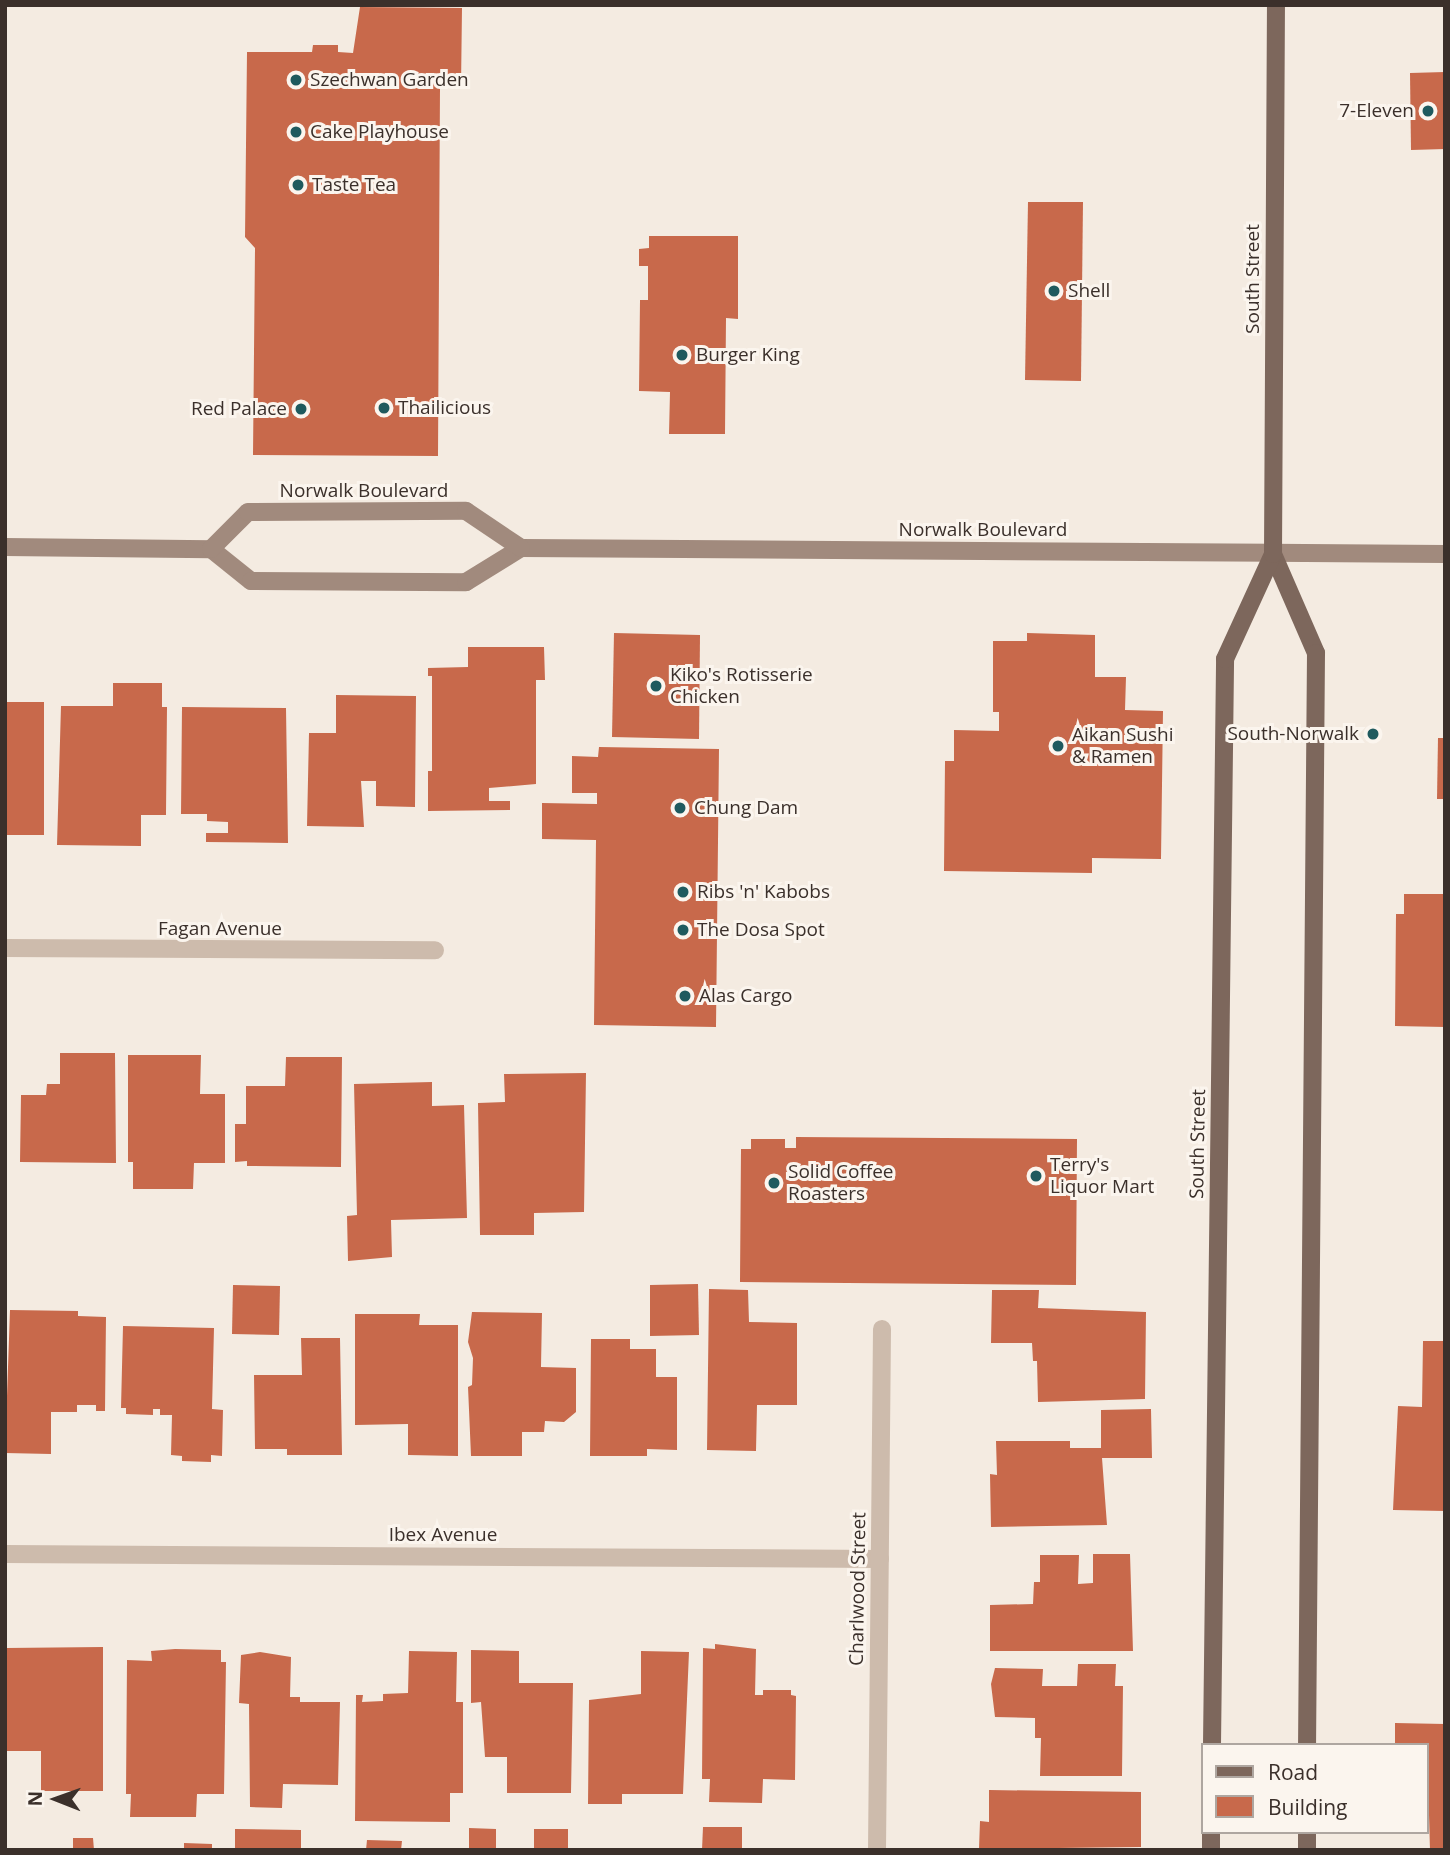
<!DOCTYPE html>
<style>
body{margin:0}
#map{position:relative;width:1450px;height:1855px;overflow:hidden;background:#f4ebe1;font-family:"Open Sans",sans-serif}
div>[style]{position:absolute}
.building>*{inset:0;background:#c8694b}
.street>*{height:18px;margin:-9px;padding:0 9px;transform-origin:9px;border-radius:9px;background:#cdbbac}
.secondary>*{height:18px;margin:-9px;padding:0 9px;transform-origin:9px;border-radius:9px;background:#a18a7d}
.primary>*{height:18px;margin:-9px;padding:0 9px;transform-origin:9px;border-radius:9px;background:#7d675c}
.dots>*{width:19px;height:19px;translate:-50% -50%;box-sizing:border-box;border:4px solid #fbf5ee;border-radius:50%}
span{translate:-50% -50%;white-space:nowrap;text-align:center;line-height:1.15;-webkit-text-stroke:6px #fbf5ee;paint-order:stroke}
.poi-label{font-size:19px;color:#3b302b}
.left{translate:0 -50%;text-align:left}
.right{translate:-100% -50%;text-align:right}
.street-label{font-size:19px;color:#3b302b}
.frame{position:absolute;inset:0;border:7px solid #3b302b;pointer-events:none}
.legend{position:absolute;left:1201px;top:1743px;width:228px;height:91px;box-sizing:border-box;background:#fbf5ee;border:2px solid #aea6a0;margin:0;padding:9px 12px;list-style:none;font-size:21px;color:#3b302b}
.legend li{display:flex;align-items:center;gap:14px;height:35px}
.legend b{width:35px;border:2px solid #aea6a0}
.north{position:absolute;left:21px;top:1764px;width:70px;height:70px;-webkit-text-stroke:5px #fbf5ee;paint-order:stroke;rotate:271deg;font-size:19px;font-weight:700;line-height:28px;text-align:center;color:#3b302b}
.north::after{content:'';display:block;margin:auto;width:24px;height:32px;background:#3b302b;clip-path:polygon(50% 0,100% 100%,50% 72%,0 100%)}
</style>
<div id="map">
<div class="building">
<i style="clip-path:polygon(360px 7px,462px 8px,461px 87px,440px 87px,438px 456px,253px 455px,255px 248px,245px 237px,247px 52px,312px 52px,313px 45px,338px 45px,338px 52px,353px 53px)"></i>
<i style="clip-path:polygon(1445px 72px,1445px 149px,1411px 150px,1410px 73px)"></i>
<i style="clip-path:polygon(1028px 202px,1083px 202px,1081px 381px,1025px 380px)"></i>
<i style="clip-path:polygon(649px 236px,738px 236px,738px 319px,726px 318px,725px 434px,669px 434px,670px 392px,639px 391px,640px 300px,648px 300px,648px 266px,639px 266px,639px 249px,649px 248px)"></i>
<i style="clip-path:polygon(614px 633px,700px 635px,699px 739px,612px 737px)"></i>
<i style="clip-path:polygon(1027px 633px,1095px 635px,1095px 677px,1126px 677px,1125px 710px,1163px 711px,1161px 859px,1092px 858px,1092px 873px,944px 871px,945px 761px,954px 761px,954px 730px,999px 731px,999px 712px,993px 712px,993px 641px,1027px 641px)"></i>
<i style="clip-path:polygon(468px 647px,544px 647px,545px 680px,536px 680px,536px 784px,489px 788px,489px 801px,510px 801px,510px 810px,428px 811px,428px 771px,432px 771px,432px 676px,428px 676px,428px 668px,468px 667px)"></i>
<i style="clip-path:polygon(113px 683px,162px 683px,162px 707px,167px 707px,166px 815px,141px 815px,141px 846px,57px 845px,61px 706px,113px 706px)"></i>
<i style="clip-path:polygon(336px 695px,416px 696px,415px 807px,376px 806px,376px 781px,361px 781px,364px 827px,307px 826px,309px 733px,336px 733px)"></i>
<i style="clip-path:polygon(5px 702px,44px 702px,44px 835px,5px 835px)"></i>
<i style="clip-path:polygon(182px 707px,286px 708px,288px 843px,206px 842px,206px 833px,228px 833px,228px 822px,207px 821px,207px 814px,181px 814px)"></i>
<i style="clip-path:polygon(1438px 738px,1445px 738px,1445px 799px,1437px 799px)"></i>
<i style="clip-path:polygon(599px 747px,719px 749px,716px 1027px,594px 1025px,596px 840px,542px 839px,542px 803px,597px 804px,597px 793px,572px 793px,572px 756px,598px 757px)"></i>
<i style="clip-path:polygon(1404px 894px,1445px 894px,1445px 1027px,1395px 1026px,1396px 914px,1404px 914px)"></i>
<i style="clip-path:polygon(60px 1053px,115px 1053px,116px 1163px,20px 1162px,21px 1095px,46px 1095px,47px 1084px,60px 1084px)"></i>
<i style="clip-path:polygon(128px 1055px,201px 1055px,200px 1094px,225px 1094px,225px 1163px,194px 1163px,193px 1189px,133px 1189px,133px 1162px,128px 1162px)"></i>
<i style="clip-path:polygon(286px 1057px,342px 1057px,341px 1167px,247px 1166px,247px 1161px,235px 1162px,235px 1124px,246px 1124px,246px 1086px,285px 1086px)"></i>
<i style="clip-path:polygon(586px 1073px,584px 1212px,534px 1213px,534px 1235px,480px 1235px,478px 1103px,505px 1102px,504px 1074px)"></i>
<i style="clip-path:polygon(432px 1082px,432px 1106px,464px 1105px,467px 1218px,391px 1220px,392px 1257px,348px 1261px,347px 1216px,357px 1215px,354px 1084px)"></i>
<i style="clip-path:polygon(796px 1137px,1077px 1139px,1076px 1285px,740px 1282px,741px 1149px,751px 1149px,751px 1139px,785px 1139px,785px 1148px,796px 1148px)"></i>
<i style="clip-path:polygon(698px 1284px,699px 1335px,650px 1336px,650px 1285px)"></i>
<i style="clip-path:polygon(233px 1285px,280px 1286px,279px 1335px,232px 1334px)"></i>
<i style="clip-path:polygon(709px 1289px,748px 1290px,749px 1322px,797px 1323px,797px 1405px,757px 1405px,756px 1451px,707px 1450px)"></i>
<i style="clip-path:polygon(992px 1290px,1039px 1290px,1038px 1308px,1146px 1312px,1145px 1399px,1038px 1402px,1037px 1361px,1033px 1361px,1032px 1343px,991px 1343px)"></i>
<i style="clip-path:polygon(10px 1310px,78px 1311px,78px 1316px,106px 1317px,105px 1411px,96px 1411px,96px 1405px,77px 1405px,77px 1412px,51px 1412px,51px 1454px,5px 1453px)"></i>
<i style="clip-path:polygon(472px 1312px,542px 1313px,541px 1367px,576px 1368px,576px 1412px,564px 1422px,545px 1421px,544px 1432px,522px 1432px,522px 1456px,471px 1456px,468px 1387px,472px 1385px,473px 1358px,468px 1342px)"></i>
<i style="clip-path:polygon(355px 1314px,420px 1314px,419px 1325px,458px 1325px,458px 1456px,408px 1455px,408px 1424px,355px 1425px)"></i>
<i style="clip-path:polygon(123px 1326px,214px 1328px,212px 1409px,223px 1410px,222px 1456px,211px 1455px,211px 1462px,182px 1461px,182px 1456px,171px 1455px,172px 1415px,160px 1415px,160px 1409px,153px 1409px,153px 1415px,126px 1414px,126px 1408px,121px 1408px)"></i>
<i style="clip-path:polygon(301px 1338px,340px 1338px,342px 1455px,287px 1455px,287px 1449px,255px 1449px,254px 1375px,302px 1375px)"></i>
<i style="clip-path:polygon(591px 1339px,630px 1339px,630px 1349px,656px 1349px,656px 1377px,677px 1377px,677px 1450px,647px 1449px,647px 1456px,590px 1456px)"></i>
<i style="clip-path:polygon(1423px 1341px,1445px 1341px,1445px 1511px,1393px 1510px,1398px 1406px,1422px 1407px)"></i>
<i style="clip-path:polygon(1151px 1409px,1152px 1458px,1102px 1458px,1107px 1525px,991px 1527px,990px 1474px,997px 1475px,996px 1441px,1070px 1441px,1070px 1448px,1101px 1448px,1101px 1410px)"></i>
<i style="clip-path:polygon(1093px 1554px,1130px 1554px,1133px 1651px,990px 1651px,990px 1605px,1033px 1604px,1034px 1582px,1040px 1582px,1040px 1555px,1079px 1555px,1078px 1584px,1093px 1583px)"></i>
<i style="clip-path:polygon(715px 1644px,756px 1649px,755px 1695px,763px 1695px,763px 1690px,791px 1690px,791px 1695px,796px 1696px,795px 1780px,763px 1779px,762px 1803px,709px 1802px,710px 1779px,702px 1779px,703px 1648px,715px 1649px)"></i>
<i style="clip-path:polygon(103px 1647px,103px 1791px,41px 1791px,41px 1751px,7px 1751px,6px 1648px)"></i>
<i style="clip-path:polygon(175px 1649px,221px 1650px,221px 1662px,226px 1662px,224px 1794px,197px 1794px,196px 1817px,130px 1817px,131px 1794px,126px 1794px,127px 1660px,152px 1661px,151px 1651px)"></i>
<i style="clip-path:polygon(471px 1650px,519px 1651px,519px 1683px,573px 1683px,571px 1793px,507px 1793px,507px 1757px,485px 1757px,481px 1702px,471px 1703px)"></i>
<i style="clip-path:polygon(409px 1651px,457px 1652px,456px 1702px,463px 1702px,463px 1793px,450px 1793px,450px 1822px,355px 1821px,356px 1695px,363px 1695px,362px 1702px,383px 1701px,383px 1694px,408px 1693px)"></i>
<i style="clip-path:polygon(641px 1651px,689px 1652px,683px 1794px,622px 1794px,622px 1804px,588px 1804px,589px 1700px,641px 1694px)"></i>
<i style="clip-path:polygon(260px 1652px,291px 1657px,290px 1697px,300px 1697px,300px 1702px,340px 1702px,338px 1785px,283px 1784px,282px 1808px,250px 1807px,249px 1704px,239px 1703px,241px 1655px)"></i>
<i style="clip-path:polygon(1078px 1664px,1116px 1664px,1115px 1686px,1123px 1686px,1122px 1776px,1040px 1776px,1041px 1738px,1035px 1738px,1035px 1718px,995px 1717px,991px 1684px,995px 1668px,1043px 1669px,1042px 1686px,1077px 1686px)"></i>
<i style="clip-path:polygon(1395px 1723px,1445px 1724px,1445px 1850px,1430px 1850px,1427px 1745px,1395px 1745px)"></i>
<i style="clip-path:polygon(989px 1790px,1141px 1792px,1141px 1847px,979px 1849px,980px 1821px,989px 1822px)"></i>
<i style="clip-path:polygon(703px 1827px,742px 1827px,742px 1850px,702px 1850px)"></i>
<i style="clip-path:polygon(469px 1828px,496px 1829px,496px 1850px,469px 1850px)"></i>
<i style="clip-path:polygon(235px 1829px,301px 1830px,301px 1850px,235px 1850px)"></i>
<i style="clip-path:polygon(534px 1829px,568px 1829px,568px 1850px,534px 1850px)"></i>
<i style="clip-path:polygon(73px 1838px,93px 1838px,94px 1850px,73px 1850px)"></i>
<i style="clip-path:polygon(367px 1840px,402px 1841px,401px 1850px,366px 1850px)"></i>
<i style="clip-path:polygon(184px 1843px,212px 1844px,212px 1850px,184px 1850px)"></i>
</div>
<div class="street">
<i style="left:5px;top:948px;width:430px;rotate:0.3deg"></i>
<i style="left:5px;top:1554px;width:875px;rotate:0.33deg"></i>
<i style="left:877px;top:1850px;width:521px;rotate:-89.45deg"></i>
</div>
<div class="secondary">
<i style="left:5px;top:547px;width:206px;rotate:0.6deg"></i>
<i style="left:211px;top:549px;width:51px;rotate:38.7deg"></i>
<i style="left:251px;top:581px;width:215px;rotate:0.3deg"></i>
<i style="left:466px;top:582px;width:65px;rotate:-31.7deg"></i>
<i style="left:521px;top:548px;width:924px;rotate:0.37deg"></i>
<i style="left:211px;top:549px;width:52px;rotate:-45deg"></i>
<i style="left:248px;top:512px;width:218px;rotate:-0.3deg"></i>
<i style="left:466px;top:511px;width:66px;rotate:33.9deg"></i>
</div>
<div class="primary">
<i style="left:1273px;top:554px;width:108px;rotate:66.5deg"></i>
<i style="left:1316px;top:653px;width:1092px;rotate:90.47deg"></i>
<i style="left:1212px;top:1745px;width:1086px;rotate:-89.31deg"></i>
<i style="left:1225px;top:659px;width:115px;rotate:-65.4deg"></i>
<i style="left:1273px;top:554px;width:549px;rotate:-89.69deg"></i>
<i style="left:1211px;top:1850px;width:18px;rotate:-90deg"></i>
<i style="left:1307px;top:1850px;width:18px;rotate:-90deg"></i>
</div>
<div class="dots">
<i style="left:296px;top:80px;background:#1f5a5e"></i>
<i style="left:1428px;top:111px;background:#1f5a5e"></i>
<i style="left:296px;top:132px;background:#1f5a5e"></i>
<i style="left:298px;top:185px;background:#1f5a5e"></i>
<i style="left:1054px;top:291px;background:#1f5a5e"></i>
<i style="left:682px;top:355px;background:#1f5a5e"></i>
<i style="left:384px;top:408px;background:#1f5a5e"></i>
<i style="left:301px;top:409px;background:#1f5a5e"></i>
<i style="left:656px;top:686px;background:#1f5a5e"></i>
<i style="left:1373px;top:734px;background:#1f5a5e"></i>
<i style="left:1058px;top:746px;background:#1f5a5e"></i>
<i style="left:680px;top:808px;background:#1f5a5e"></i>
<i style="left:683px;top:892px;background:#1f5a5e"></i>
<i style="left:683px;top:930px;background:#1f5a5e"></i>
<i style="left:685px;top:996px;background:#1f5a5e"></i>
<i style="left:1036px;top:1176px;background:#1f5a5e"></i>
<i style="left:774px;top:1183px;background:#1f5a5e"></i>
</div>
<div class="poi-label">
<span class="left" style="left:310px;top:80px">Szechwan Garden</span>
<span class="right" style="left:1414px;top:111px">7-Eleven</span>
<span class="left" style="left:310px;top:132px">Cake Playhouse</span>
<span class="left" style="left:312px;top:185px">Taste Tea</span>
<span class="left" style="left:1068px;top:291px">Shell</span>
<span class="left" style="left:696px;top:355px">Burger King</span>
<span class="left" style="left:398px;top:408px">Thailicious</span>
<span class="right" style="left:287px;top:409px">Red Palace</span>
<span class="left" style="left:670px;top:686px">Kiko's Rotisserie<br>Chicken</span>
<span class="right" style="left:1359px;top:734px">South-Norwalk</span>
<span class="left" style="left:1072px;top:746px">Aikan Sushi<br>&amp; Ramen</span>
<span class="left" style="left:694px;top:808px">Chung Dam</span>
<span class="left" style="left:697px;top:892px">Ribs 'n' Kabobs</span>
<span class="left" style="left:697px;top:930px">The Dosa Spot</span>
<span class="left" style="left:699px;top:996px">Alas Cargo</span>
<span class="left" style="left:1050px;top:1176px">Terry's<br>Liquor Mart</span>
<span class="left" style="left:788px;top:1183px">Solid Coffee<br>Roasters</span>
</div>
<div class="street-label">
<span style="left:1253px;top:279px;rotate:-90deg">South Street</span>
<span style="left:364px;top:491px">Norwalk Boulevard</span>
<span style="left:983px;top:530px">Norwalk Boulevard</span>
<span style="left:220px;top:929px">Fagan Avenue</span>
<span style="left:1198px;top:1144px;rotate:-89deg">South Street</span>
<span style="left:443px;top:1535px">Ibex Avenue</span>
<span style="left:858px;top:1589px;rotate:-89deg">Charlwood Street</span>
</div>
<div class="frame"></div>
<ul class="legend">
<li><b style="height:9px;background:#7d675c"></b>Road</li>
<li><b style="height:19px;background:#c8694b"></b>Building</li>
</ul>
<div class="north">N</div>
</div>
